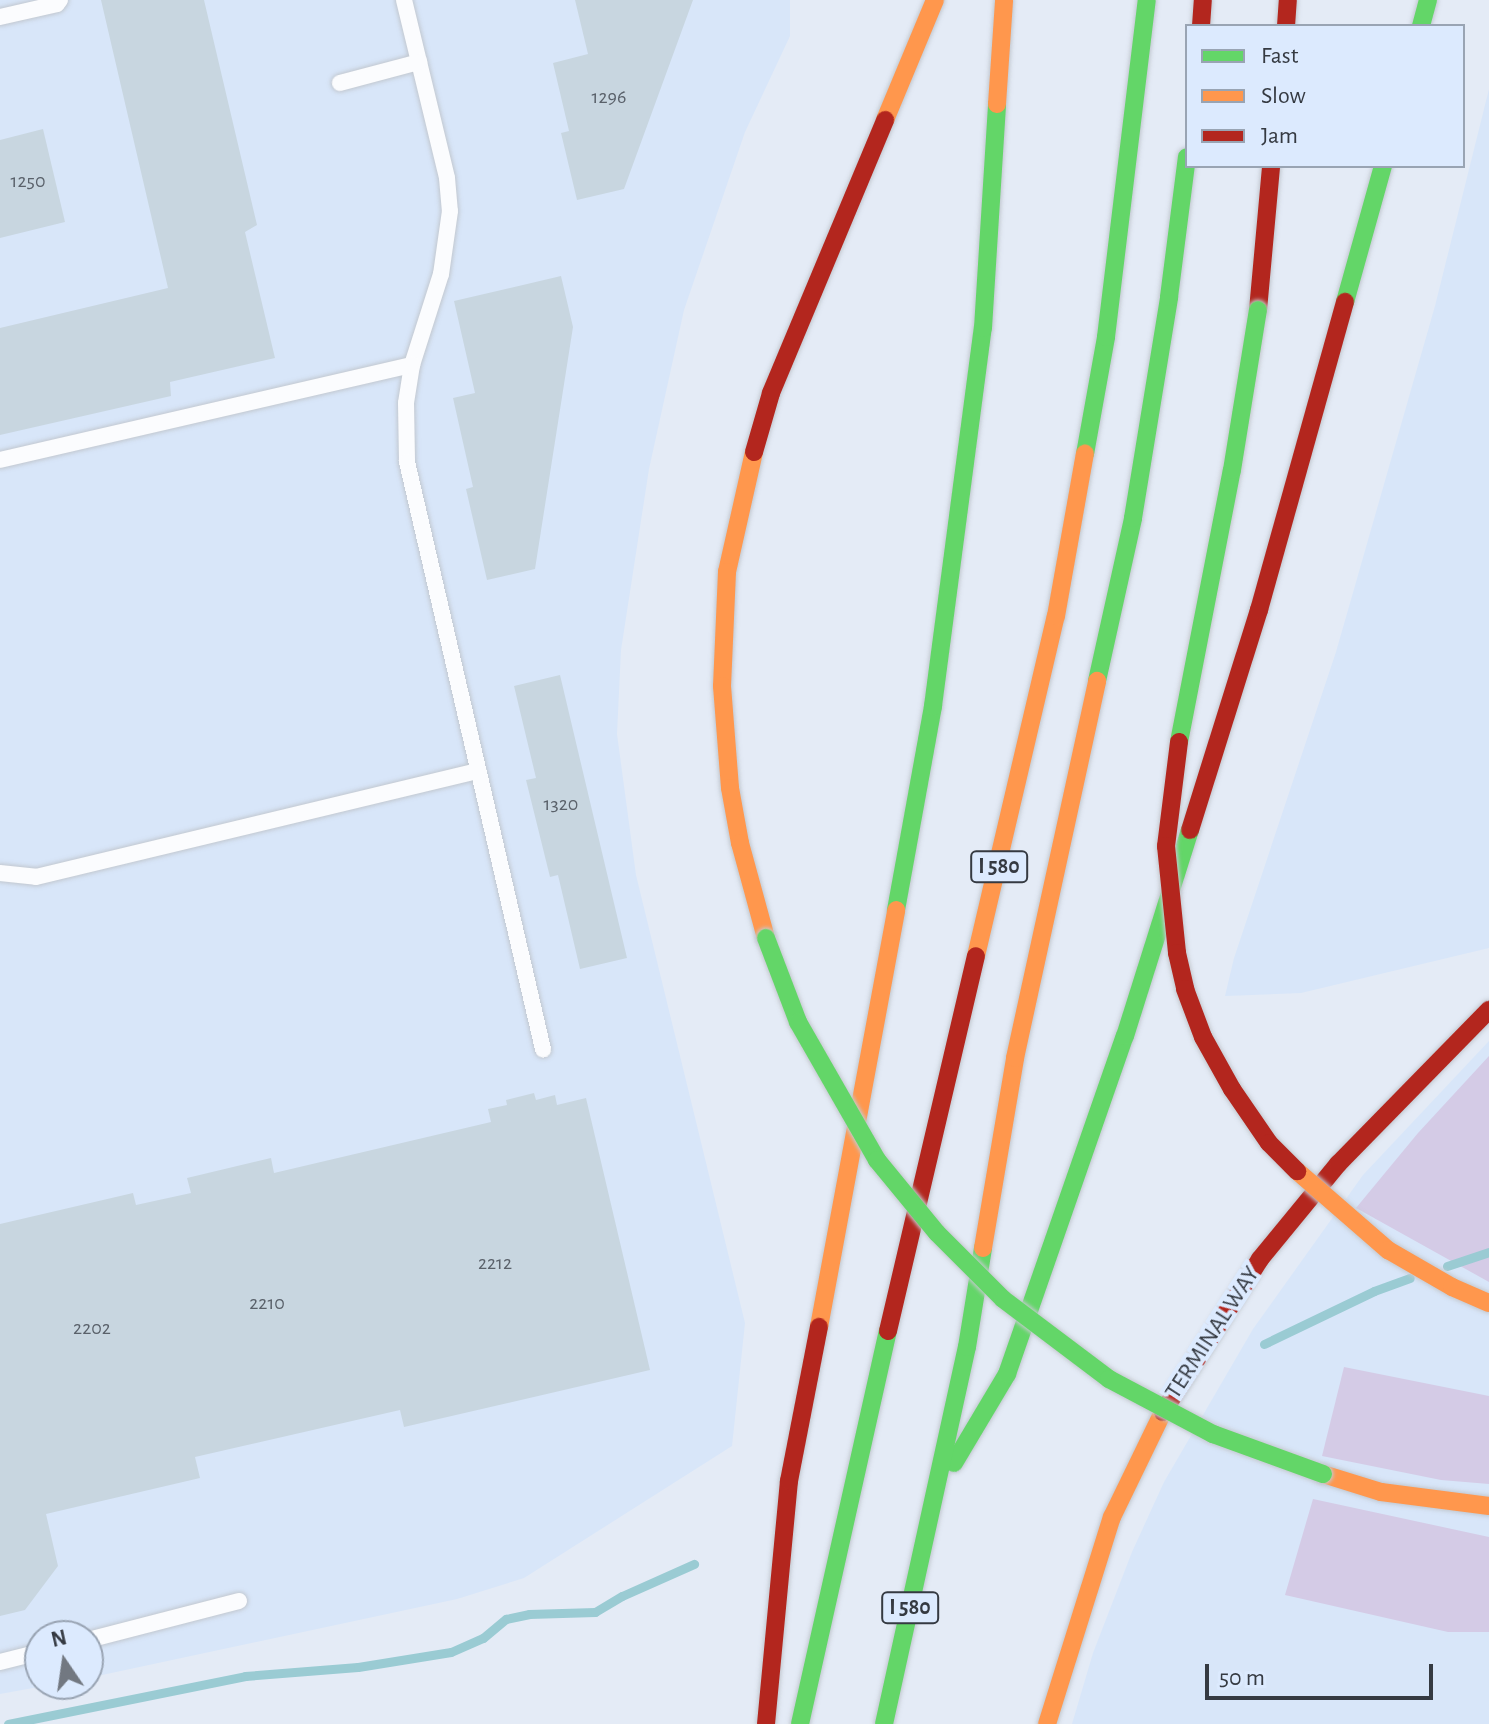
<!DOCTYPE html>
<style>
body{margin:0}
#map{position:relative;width:1489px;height:1724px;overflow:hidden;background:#e4ebf6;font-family:"Alegreya Sans",sans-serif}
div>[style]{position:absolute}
.built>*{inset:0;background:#d8e6f9}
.green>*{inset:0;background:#d4cbe6}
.stream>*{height:9px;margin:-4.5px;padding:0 4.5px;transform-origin:4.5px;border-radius:4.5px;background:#9acbd3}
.building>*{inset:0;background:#c8d6e0}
.roads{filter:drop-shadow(0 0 2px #c2c8d0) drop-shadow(0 0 2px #c2c8d0)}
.lane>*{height:16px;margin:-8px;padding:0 8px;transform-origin:8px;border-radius:8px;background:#fbfcfe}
.fast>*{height:18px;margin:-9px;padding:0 9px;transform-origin:9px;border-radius:9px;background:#63d668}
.slow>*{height:18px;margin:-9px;padding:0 9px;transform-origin:9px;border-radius:9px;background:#ff974d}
.jam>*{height:18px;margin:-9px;padding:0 9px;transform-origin:9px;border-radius:9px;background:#b3261e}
.bridges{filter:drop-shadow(0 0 2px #c5c9cf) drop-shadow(0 0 2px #c5c9cf)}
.fast-bridge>*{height:18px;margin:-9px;padding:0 9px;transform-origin:9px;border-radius:9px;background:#63d668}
.slow-bridge>*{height:18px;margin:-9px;padding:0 9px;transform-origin:9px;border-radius:9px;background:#ff974d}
.jam-bridge>*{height:18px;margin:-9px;padding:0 9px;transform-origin:9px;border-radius:9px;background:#b3261e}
span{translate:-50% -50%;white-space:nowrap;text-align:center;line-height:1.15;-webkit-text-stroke:8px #dceafe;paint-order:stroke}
.number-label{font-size:20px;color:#5a616a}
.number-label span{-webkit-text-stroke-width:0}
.shield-label span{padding:2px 6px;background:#dceafe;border:2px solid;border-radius:6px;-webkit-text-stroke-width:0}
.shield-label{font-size:22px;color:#353a42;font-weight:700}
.street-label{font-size:24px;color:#353a42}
.legend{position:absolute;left:1185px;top:24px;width:280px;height:144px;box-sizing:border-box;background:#dceafe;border:2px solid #99a4b3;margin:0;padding:10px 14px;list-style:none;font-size:24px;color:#353a42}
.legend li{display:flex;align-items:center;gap:16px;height:40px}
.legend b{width:40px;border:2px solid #99a4b3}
.north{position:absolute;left:24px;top:1620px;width:80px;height:80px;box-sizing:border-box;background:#dceafe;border:2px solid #99a4b3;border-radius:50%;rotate:347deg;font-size:22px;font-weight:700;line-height:32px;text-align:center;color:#353a42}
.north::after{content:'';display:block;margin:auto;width:28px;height:36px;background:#727881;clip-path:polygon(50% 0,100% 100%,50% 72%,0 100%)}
.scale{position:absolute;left:1205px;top:1664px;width:228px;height:36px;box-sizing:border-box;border:4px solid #353a42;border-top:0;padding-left:10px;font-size:24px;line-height:28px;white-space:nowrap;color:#353a42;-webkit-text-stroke:6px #dceafe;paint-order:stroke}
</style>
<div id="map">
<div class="built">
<i style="clip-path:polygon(0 0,790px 0,790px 36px,745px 132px,684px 310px,649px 469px,621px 650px,617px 734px,636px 875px,745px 1323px,732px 1446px,524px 1578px,457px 1599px,88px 1678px,88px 1636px,40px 1636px,40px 1684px,55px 1684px,0 1694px)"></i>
<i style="clip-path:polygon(1489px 89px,1489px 948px,1301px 993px,1225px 996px,1234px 958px,1336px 652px,1435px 306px)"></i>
<i style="clip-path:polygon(1489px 1041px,1489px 1724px,1072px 1724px,1093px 1653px,1132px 1552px,1164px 1482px,1253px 1329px,1363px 1175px)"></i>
</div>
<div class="green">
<i style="clip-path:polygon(1489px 1056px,1489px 1282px,1356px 1208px,1418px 1133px)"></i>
<i style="clip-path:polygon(1344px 1367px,1489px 1396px,1489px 1484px,1441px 1480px,1322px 1456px)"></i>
<i style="clip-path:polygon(1313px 1499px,1489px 1537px,1489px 1632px,1448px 1632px,1285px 1595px)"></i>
</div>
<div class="stream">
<i style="left:1447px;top:1266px;width:44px;rotate:-18.4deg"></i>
<i style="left:1264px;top:1344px;width:122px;rotate:-25.7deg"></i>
<i style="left:1374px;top:1291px;width:38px;rotate:-20deg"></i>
<i style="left:8px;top:1724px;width:242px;rotate:-11.4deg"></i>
<i style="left:245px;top:1676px;width:113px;rotate:-4.6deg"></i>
<i style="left:358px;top:1667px;width:94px;rotate:-9.2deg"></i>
<i style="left:451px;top:1652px;width:35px;rotate:-24deg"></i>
<i style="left:483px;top:1638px;width:30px;rotate:-40deg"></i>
<i style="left:506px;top:1619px;width:24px;rotate:-12deg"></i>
<i style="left:529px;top:1614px;width:66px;rotate:-1.7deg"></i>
<i style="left:595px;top:1612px;width:31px;rotate:-31deg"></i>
<i style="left:622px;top:1596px;width:79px;rotate:-24deg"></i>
</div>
<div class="building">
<i style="clip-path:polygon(101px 0,204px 0,257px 225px,245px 232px,275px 358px,170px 382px,171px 396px,0 435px,0 328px,168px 288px)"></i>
<i style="clip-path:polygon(575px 0,693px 0,624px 189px,577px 200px,561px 133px,569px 131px,553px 63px,588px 54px)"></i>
<i style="clip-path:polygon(43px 129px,65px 222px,0 238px,0 140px)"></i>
<i style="clip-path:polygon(561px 276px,573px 327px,535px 569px,487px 580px,466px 489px,473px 487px,453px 398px,475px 393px,454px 301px)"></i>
<i style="clip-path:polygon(560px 675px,627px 958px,580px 969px,558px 875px,550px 877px,526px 780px,536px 778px,514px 686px)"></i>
<i style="clip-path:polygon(534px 1093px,536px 1100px,555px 1095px,557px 1105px,586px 1098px,650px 1370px,404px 1427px,400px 1410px,195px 1457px,200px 1478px,46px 1514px,58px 1566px,25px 1610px,0 1616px,0 1224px,133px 1193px,136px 1205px,191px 1193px,187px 1178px,271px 1158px,274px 1173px,491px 1122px,488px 1109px,507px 1105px,506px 1100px)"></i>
</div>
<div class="roads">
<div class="lane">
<i style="left:404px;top:0;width:183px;rotate:76.4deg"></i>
<i style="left:447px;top:178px;width:33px;rotate:85deg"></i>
<i style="left:450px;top:211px;width:64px;rotate:98.1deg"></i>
<i style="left:441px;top:274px;width:96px;rotate:107.7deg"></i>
<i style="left:412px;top:365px;width:38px;rotate:99deg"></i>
<i style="left:406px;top:403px;width:59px;rotate:89deg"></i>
<i style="left:407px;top:462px;width:603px;rotate:76.96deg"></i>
<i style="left:0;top:17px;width:58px;rotate:-12.8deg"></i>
<i style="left:57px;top:4px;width:5px;rotate:-53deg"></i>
<i style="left:340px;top:83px;width:82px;rotate:-14.9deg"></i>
<i style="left:0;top:460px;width:423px;rotate:-13deg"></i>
<i style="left:0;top:873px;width:36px;rotate:6deg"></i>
<i style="left:36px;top:877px;width:455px;rotate:-13.5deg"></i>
<i style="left:88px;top:1640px;width:156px;rotate:-14.5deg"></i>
<i style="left:0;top:1662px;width:41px;rotate:-14deg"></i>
</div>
<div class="fast">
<i style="left:1421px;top:26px;width:27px;rotate:-75deg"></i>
<i style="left:1345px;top:302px;width:141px;rotate:-74.4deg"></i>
<i style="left:1085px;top:454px;width:119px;rotate:-79.8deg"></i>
<i style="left:1106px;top:337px;width:339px;rotate:-83.1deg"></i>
<i style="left:1097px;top:681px;width:167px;rotate:-77.5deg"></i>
<i style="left:1133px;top:518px;width:224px;rotate:-80.7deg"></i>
<i style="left:1169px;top:297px;width:141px;rotate:-82.7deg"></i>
<i style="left:896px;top:910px;width:207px;rotate:-79.7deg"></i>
<i style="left:933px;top:706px;width:381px;rotate:-82.5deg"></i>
<i style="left:983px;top:328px;width:224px;rotate:-86.4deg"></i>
<i style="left:954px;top:1463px;width:104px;rotate:-59.2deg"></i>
<i style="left:1007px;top:1374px;width:358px;rotate:-70.8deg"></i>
<i style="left:1125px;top:1036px;width:216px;rotate:-72.5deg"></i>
<i style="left:800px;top:1724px;width:403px;rotate:-77.4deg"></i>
<i style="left:884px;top:1724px;width:386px;rotate:-77.6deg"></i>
<i style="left:967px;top:1347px;width:100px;rotate:-80.8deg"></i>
</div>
<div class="slow">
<i style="left:997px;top:104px;width:104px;rotate:-86.1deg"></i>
<i style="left:885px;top:120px;width:130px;rotate:-67.4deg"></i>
<i style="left:754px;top:452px;width:123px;rotate:102.7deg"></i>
<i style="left:727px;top:572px;width:114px;rotate:92.5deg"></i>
<i style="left:722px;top:686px;width:102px;rotate:85.5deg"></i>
<i style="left:730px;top:788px;width:56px;rotate:79.7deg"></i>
<i style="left:740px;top:843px;width:98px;rotate:74.7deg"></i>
<i style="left:976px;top:956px;width:349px;rotate:-76.8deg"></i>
<i style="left:1056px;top:616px;width:165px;rotate:-79.9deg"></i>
<i style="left:983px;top:1248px;width:193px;rotate:-80.4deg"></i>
<i style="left:1015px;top:1058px;width:386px;rotate:-77.7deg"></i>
<i style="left:819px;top:1327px;width:424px;rotate:-79.5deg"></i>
<i style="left:1323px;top:1474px;width:61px;rotate:17.2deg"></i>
<i style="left:1381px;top:1492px;width:109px;rotate:7.4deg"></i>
<i style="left:1047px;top:1724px;width:217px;rotate:-72.6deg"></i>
<i style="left:1112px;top:1517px;width:117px;rotate:-64.1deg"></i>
</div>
<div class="jam">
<i style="left:1201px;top:26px;width:26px;rotate:-86deg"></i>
<i style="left:1286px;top:26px;width:26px;rotate:-86deg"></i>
<i style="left:1258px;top:310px;width:145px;rotate:-84.8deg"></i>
<i style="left:754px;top:452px;width:61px;rotate:-73.9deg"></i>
<i style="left:771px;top:393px;width:296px;rotate:-67.3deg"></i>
<i style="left:1190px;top:830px;width:231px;rotate:-72.6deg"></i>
<i style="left:1259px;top:610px;width:320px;rotate:-74.4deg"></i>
<i style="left:888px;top:1331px;width:385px;rotate:-76.8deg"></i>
<i style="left:1163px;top:1412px;width:181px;rotate:-57.6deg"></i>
<i style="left:1260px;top:1259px;width:123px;rotate:-50.6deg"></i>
<i style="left:1338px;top:1164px;width:216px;rotate:-45.6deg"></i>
<i style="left:766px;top:1724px;width:244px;rotate:-84.6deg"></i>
<i style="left:789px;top:1481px;width:157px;rotate:-79deg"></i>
</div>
</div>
<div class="bridges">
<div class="fast-bridge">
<i style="left:1179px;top:742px;width:277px;rotate:-79deg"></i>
<i style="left:1232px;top:470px;width:162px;rotate:-80.8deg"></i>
<i style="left:766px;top:938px;width:90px;rotate:69.1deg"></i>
<i style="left:798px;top:1022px;width:159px;rotate:60.2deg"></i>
<i style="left:877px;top:1160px;width:94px;rotate:50.6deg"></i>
<i style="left:937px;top:1233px;width:93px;rotate:45deg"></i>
<i style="left:1003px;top:1299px;width:133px;rotate:37deg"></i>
<i style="left:1109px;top:1379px;width:118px;rotate:27.9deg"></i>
<i style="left:1213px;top:1434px;width:117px;rotate:20deg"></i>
</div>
<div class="slow-bridge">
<i style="left:1297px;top:1171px;width:121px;rotate:41deg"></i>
<i style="left:1388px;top:1250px;width:74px;rotate:30deg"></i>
<i style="left:1452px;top:1287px;width:40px;rotate:23.4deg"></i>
</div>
<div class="jam-bridge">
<i style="left:1179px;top:742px;width:105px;rotate:97.1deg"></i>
<i style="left:1166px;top:846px;width:108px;rotate:84.1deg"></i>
<i style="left:1177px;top:953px;width:37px;rotate:77deg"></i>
<i style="left:1185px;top:989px;width:51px;rotate:69.4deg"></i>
<i style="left:1203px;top:1037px;width:60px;rotate:60.9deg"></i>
<i style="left:1232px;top:1089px;width:65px;rotate:55.6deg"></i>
<i style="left:1269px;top:1143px;width:40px;rotate:45deg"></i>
</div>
</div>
<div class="number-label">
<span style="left:609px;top:97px">1296</span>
<span style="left:28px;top:181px">1250</span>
<span style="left:561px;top:804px">1320</span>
<span style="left:495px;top:1263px">2212</span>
<span style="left:267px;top:1303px">2210</span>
<span style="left:92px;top:1328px">2202</span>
</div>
<div class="shield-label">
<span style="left:999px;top:867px">I 580</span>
<span style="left:910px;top:1608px">I 580</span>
</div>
<div class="street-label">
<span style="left:1213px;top:1333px;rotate:-57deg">TERMINAL WAY</span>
</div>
<ul class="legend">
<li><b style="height:10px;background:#63d668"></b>Fast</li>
<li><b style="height:10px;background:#ff974d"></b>Slow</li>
<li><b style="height:10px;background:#b3261e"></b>Jam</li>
</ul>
<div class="north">N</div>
<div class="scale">50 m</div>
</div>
